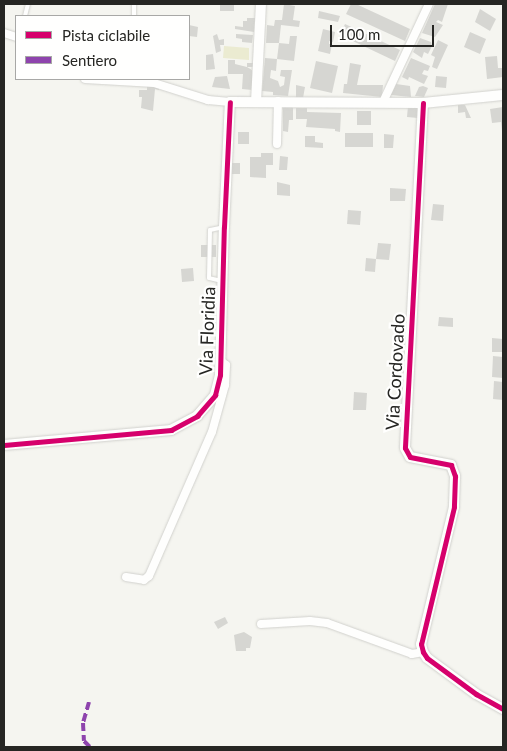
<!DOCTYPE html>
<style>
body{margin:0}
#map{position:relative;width:507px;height:751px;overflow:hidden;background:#f5f5f0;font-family:Lato,sans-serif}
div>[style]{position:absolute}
.green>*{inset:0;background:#ebebd1}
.building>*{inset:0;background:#d6d6d2}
.roads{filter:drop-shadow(0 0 1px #d1d1cd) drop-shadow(0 0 1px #d1d1cd)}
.service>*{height:4px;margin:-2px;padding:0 2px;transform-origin:2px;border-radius:2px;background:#fefefd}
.minor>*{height:8px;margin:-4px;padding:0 4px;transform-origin:4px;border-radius:4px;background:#fefefd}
.tertiary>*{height:10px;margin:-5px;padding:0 5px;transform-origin:5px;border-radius:5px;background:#fefefd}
.quiet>*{height:4px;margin-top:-2px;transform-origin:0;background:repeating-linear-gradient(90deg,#8e44ad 0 8px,transparent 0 12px)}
.cycleway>*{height:5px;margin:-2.5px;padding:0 2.5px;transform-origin:2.5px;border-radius:2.5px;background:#d6006c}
span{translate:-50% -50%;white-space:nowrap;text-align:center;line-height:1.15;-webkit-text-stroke:4.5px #fffffe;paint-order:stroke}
.street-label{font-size:18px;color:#262623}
.frame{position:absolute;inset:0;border:5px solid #262623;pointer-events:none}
.legend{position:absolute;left:15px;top:15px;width:175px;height:65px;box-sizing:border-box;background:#fffffe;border:1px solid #a8a8a6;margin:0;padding:6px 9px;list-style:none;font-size:15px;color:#262623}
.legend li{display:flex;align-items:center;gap:10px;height:25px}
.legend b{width:25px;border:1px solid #a8a8a6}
.scale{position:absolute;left:330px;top:25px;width:104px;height:22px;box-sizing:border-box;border:2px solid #262623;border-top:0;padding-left:6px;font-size:15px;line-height:18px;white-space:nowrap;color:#262623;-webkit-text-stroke:4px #fffffe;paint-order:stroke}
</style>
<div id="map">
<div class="green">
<i style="clip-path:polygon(224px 46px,249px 48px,249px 60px,223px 58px)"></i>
</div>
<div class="building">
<i style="clip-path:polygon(220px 4px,234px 4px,234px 11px,220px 11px)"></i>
<i style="clip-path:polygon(284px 4px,295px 6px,293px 20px,300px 21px,299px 27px,281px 25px,279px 43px,266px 43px,267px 25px,274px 26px,275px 20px,282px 20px)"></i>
<i style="clip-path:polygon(351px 4px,356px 4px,410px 29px,405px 41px,346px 14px)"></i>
<i style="clip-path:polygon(435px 4px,448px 4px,442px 22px,438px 20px,436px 22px,443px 25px,435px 37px,422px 33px)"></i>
<i style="clip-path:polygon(480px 9px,496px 19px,490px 31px,475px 22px)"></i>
<i style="clip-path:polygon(319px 11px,340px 16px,338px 22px,318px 18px)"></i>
<i style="clip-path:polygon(247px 18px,255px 18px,254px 32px,235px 29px,235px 26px,243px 27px,243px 21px,247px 21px)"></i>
<i style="clip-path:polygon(345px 24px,400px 50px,395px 61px,340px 35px)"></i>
<i style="clip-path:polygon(189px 25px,198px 27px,197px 37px,189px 36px)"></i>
<i style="clip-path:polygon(323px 29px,335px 32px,333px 42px,329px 41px,329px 44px,332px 44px,330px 54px,318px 51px)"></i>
<i style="clip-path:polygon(470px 32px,486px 39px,480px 54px,464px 47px)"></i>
<i style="clip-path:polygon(217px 34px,219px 40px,224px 39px,224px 45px,220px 45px,221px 51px,216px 53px,213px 36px)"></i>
<i style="clip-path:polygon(236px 34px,253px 35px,252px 43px,242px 42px,242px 39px,236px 38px)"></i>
<i style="clip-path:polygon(290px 36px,297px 36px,294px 61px,277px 59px,279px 43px,289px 44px)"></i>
<i style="clip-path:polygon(420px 38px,431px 42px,432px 46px,428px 54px,424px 52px,422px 58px,413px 52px)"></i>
<i style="clip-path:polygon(438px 40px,448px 45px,437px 69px,432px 67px,435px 57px,431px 55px)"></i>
<i style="clip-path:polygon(213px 54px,215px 69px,206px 70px,206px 55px)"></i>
<i style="clip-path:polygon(497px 56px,498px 68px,502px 68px,503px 77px,487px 79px,485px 57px)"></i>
<i style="clip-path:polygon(265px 58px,277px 59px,276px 71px,271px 70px,270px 78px,278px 81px,280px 87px,284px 85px,285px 77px,280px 76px,281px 70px,292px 70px,288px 96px,273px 95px,273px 92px,262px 91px)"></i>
<i style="clip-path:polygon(411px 58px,430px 66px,428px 71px,424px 70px,422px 74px,428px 76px,424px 84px,409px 77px,408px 80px,402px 77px)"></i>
<i style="clip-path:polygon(228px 60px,235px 60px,235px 64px,247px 67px,247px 63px,253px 63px,253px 67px,247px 67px,252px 70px,253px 74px,252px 90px,242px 89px,243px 74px,228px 74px)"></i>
<i style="clip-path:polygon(316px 61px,338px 66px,332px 93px,310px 88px)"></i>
<i style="clip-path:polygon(350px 63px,361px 65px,357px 85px,383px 85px,382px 97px,343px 93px,344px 84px,347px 84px)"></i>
<i style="clip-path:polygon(227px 76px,230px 89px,212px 87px,215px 77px)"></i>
<i style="clip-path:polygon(436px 76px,447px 77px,446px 88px,435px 87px)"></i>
<i style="clip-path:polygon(396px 84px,410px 86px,411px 97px,391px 95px)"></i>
<i style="clip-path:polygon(296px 85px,305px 87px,303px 98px,296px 98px)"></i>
<i style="clip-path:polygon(147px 86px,159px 87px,159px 90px,155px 89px,153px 111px,141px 108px,142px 97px,139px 97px,139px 90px,147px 90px)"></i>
<i style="clip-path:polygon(423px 86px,428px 88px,424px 97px,415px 96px,419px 87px)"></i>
<i style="clip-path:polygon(458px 105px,465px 105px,471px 118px,466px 118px,465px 112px,458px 113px)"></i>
<i style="clip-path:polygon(408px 106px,419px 106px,418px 118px,407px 117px)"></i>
<i style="clip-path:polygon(283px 107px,293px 107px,293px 120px,289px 120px,288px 132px,283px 131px)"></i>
<i style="clip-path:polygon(503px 107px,503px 131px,502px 131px,501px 122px,492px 123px,490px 109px)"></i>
<i style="clip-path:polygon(296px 108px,307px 108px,307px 112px,341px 113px,340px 132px,335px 131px,335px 129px,306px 127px,307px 119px,296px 119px)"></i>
<i style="clip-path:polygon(357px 111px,371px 111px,371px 125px,357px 125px)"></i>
<i style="clip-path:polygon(238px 132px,249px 132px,249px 144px,238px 144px)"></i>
<i style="clip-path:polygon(345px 133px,373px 133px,373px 147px,345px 147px)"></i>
<i style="clip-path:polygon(384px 134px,394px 135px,393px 148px,384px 148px)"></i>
<i style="clip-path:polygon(305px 136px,315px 136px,315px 142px,323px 143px,323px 148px,305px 147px)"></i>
<i style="clip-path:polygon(261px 153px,273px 153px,273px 165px,266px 165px,266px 178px,250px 177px,250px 157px,261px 157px)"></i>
<i style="clip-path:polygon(280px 156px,288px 157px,287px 170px,279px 170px)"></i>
<i style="clip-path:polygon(230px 163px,240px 163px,240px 174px,230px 174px)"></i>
<i style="clip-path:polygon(277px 182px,290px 185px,290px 196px,277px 195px)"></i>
<i style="clip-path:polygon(390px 188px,406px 189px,405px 201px,390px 201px)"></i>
<i style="clip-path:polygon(433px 204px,444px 205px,443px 221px,431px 220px)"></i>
<i style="clip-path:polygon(348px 210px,361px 211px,360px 225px,347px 224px)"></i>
<i style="clip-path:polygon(378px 243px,391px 244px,389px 260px,376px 259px)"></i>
<i style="clip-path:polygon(201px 245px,216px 245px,216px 257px,201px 257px)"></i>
<i style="clip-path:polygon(366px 258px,376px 259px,375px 272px,365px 271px)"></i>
<i style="clip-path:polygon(193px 268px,194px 281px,182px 282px,181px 269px)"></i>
<i style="clip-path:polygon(206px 293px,213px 293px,213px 307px,206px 307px)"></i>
<i style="clip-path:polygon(439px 317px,453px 318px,453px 327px,438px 326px)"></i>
<i style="clip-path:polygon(492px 338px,503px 339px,503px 352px,492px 352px)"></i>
<i style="clip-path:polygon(493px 356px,503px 357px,503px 378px,492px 377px)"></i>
<i style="clip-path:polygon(494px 381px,503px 382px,503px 400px,493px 399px)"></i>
<i style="clip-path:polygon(354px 392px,367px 393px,366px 410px,353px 410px)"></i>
<i style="clip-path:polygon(225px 617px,228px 623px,218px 629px,214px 622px)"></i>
<i style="clip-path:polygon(244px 632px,252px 637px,250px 648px,246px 648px,246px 651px,236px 651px,234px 635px)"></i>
</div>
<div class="roads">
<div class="service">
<i style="left:134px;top:4px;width:12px;rotate:90deg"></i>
<i style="left:25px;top:16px;width:12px;rotate:-76deg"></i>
<i style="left:222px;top:281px;width:13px;rotate:-167deg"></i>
<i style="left:209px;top:278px;width:48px;rotate:-88.8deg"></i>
<i style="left:210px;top:230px;width:14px;rotate:-12deg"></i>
</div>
<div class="minor">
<i style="left:4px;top:33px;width:13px;rotate:18deg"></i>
<i style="left:85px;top:79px;width:69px;rotate:3.3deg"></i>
<i style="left:154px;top:83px;width:57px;rotate:17.5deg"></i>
<i style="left:208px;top:100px;width:22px;rotate:5deg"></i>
<i style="left:383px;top:102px;width:108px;rotate:-64.9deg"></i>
<i style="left:277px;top:144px;width:43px;rotate:-88.7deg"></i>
<i style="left:126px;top:577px;width:18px;rotate:9deg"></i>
<i style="left:144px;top:580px;width:6px;rotate:-39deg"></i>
<i style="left:149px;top:576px;width:157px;rotate:-66.4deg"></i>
<i style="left:212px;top:432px;width:49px;rotate:-74.5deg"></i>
<i style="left:225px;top:385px;width:20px;rotate:-87deg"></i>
<i style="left:226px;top:365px;width:6px;rotate:-141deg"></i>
<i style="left:261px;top:624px;width:49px;rotate:-3.5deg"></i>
<i style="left:310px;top:621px;width:17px;rotate:7deg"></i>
<i style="left:327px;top:623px;width:90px;rotate:20deg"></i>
<i style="left:412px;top:654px;width:11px;rotate:-10deg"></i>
</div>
<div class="tertiary">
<i style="left:256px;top:102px;width:98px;rotate:-87.1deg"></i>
<i style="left:423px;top:103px;width:345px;rotate:93deg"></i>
<i style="left:405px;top:448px;width:10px;rotate:61deg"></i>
<i style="left:410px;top:457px;width:42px;rotate:11deg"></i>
<i style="left:451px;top:465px;width:12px;rotate:70deg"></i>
<i style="left:455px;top:476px;width:31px;rotate:92deg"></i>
<i style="left:454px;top:507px;width:141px;rotate:103.5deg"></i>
<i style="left:421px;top:644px;width:8px;rotate:76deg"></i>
<i style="left:423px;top:652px;width:7px;rotate:56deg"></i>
<i style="left:427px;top:658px;width:61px;rotate:36.3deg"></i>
<i style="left:476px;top:694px;width:31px;rotate:29deg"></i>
<i style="left:4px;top:445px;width:168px;rotate:-5.1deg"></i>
<i style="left:171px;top:430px;width:30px;rotate:-28deg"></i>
<i style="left:197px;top:416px;width:28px;rotate:-49deg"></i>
<i style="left:215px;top:395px;width:21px;rotate:-76deg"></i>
<i style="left:220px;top:375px;width:148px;rotate:-88.5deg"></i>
<i style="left:224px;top:227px;width:125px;rotate:-87.3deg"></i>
<i style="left:230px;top:102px;width:193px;rotate:0.3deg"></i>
<i style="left:423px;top:103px;width:80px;rotate:-5.7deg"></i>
</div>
</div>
<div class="quiet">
<i style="left:89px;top:702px;width:22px;rotate:106deg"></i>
<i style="left:83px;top:723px;width:18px;rotate:87deg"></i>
<i style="left:84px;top:741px;width:8px;rotate:45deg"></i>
</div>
<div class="cycleway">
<i style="left:423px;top:103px;width:345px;rotate:93deg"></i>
<i style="left:405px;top:448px;width:10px;rotate:61deg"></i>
<i style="left:410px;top:457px;width:42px;rotate:11deg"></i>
<i style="left:451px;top:465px;width:12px;rotate:70deg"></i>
<i style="left:455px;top:476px;width:31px;rotate:92deg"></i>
<i style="left:454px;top:507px;width:141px;rotate:103.5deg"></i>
<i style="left:421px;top:644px;width:8px;rotate:76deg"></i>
<i style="left:423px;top:652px;width:7px;rotate:56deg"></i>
<i style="left:427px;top:658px;width:61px;rotate:36.3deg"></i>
<i style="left:476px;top:694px;width:31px;rotate:29deg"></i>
<i style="left:4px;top:445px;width:168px;rotate:-5.1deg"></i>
<i style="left:171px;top:430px;width:30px;rotate:-28deg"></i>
<i style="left:197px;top:416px;width:28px;rotate:-49deg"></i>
<i style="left:215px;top:395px;width:21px;rotate:-76deg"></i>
<i style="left:220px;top:375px;width:148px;rotate:-88.5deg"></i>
<i style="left:224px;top:227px;width:125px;rotate:-87.3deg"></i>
</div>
<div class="street-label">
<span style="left:207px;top:331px;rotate:-88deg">Via Floridia</span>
<span style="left:395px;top:372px;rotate:-87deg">Via Cordovado</span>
</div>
<div class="frame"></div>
<ul class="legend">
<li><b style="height:6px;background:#d6006c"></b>Pista ciclabile</li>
<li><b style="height:6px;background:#8e44ad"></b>Sentiero</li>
</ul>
<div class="scale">100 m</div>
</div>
